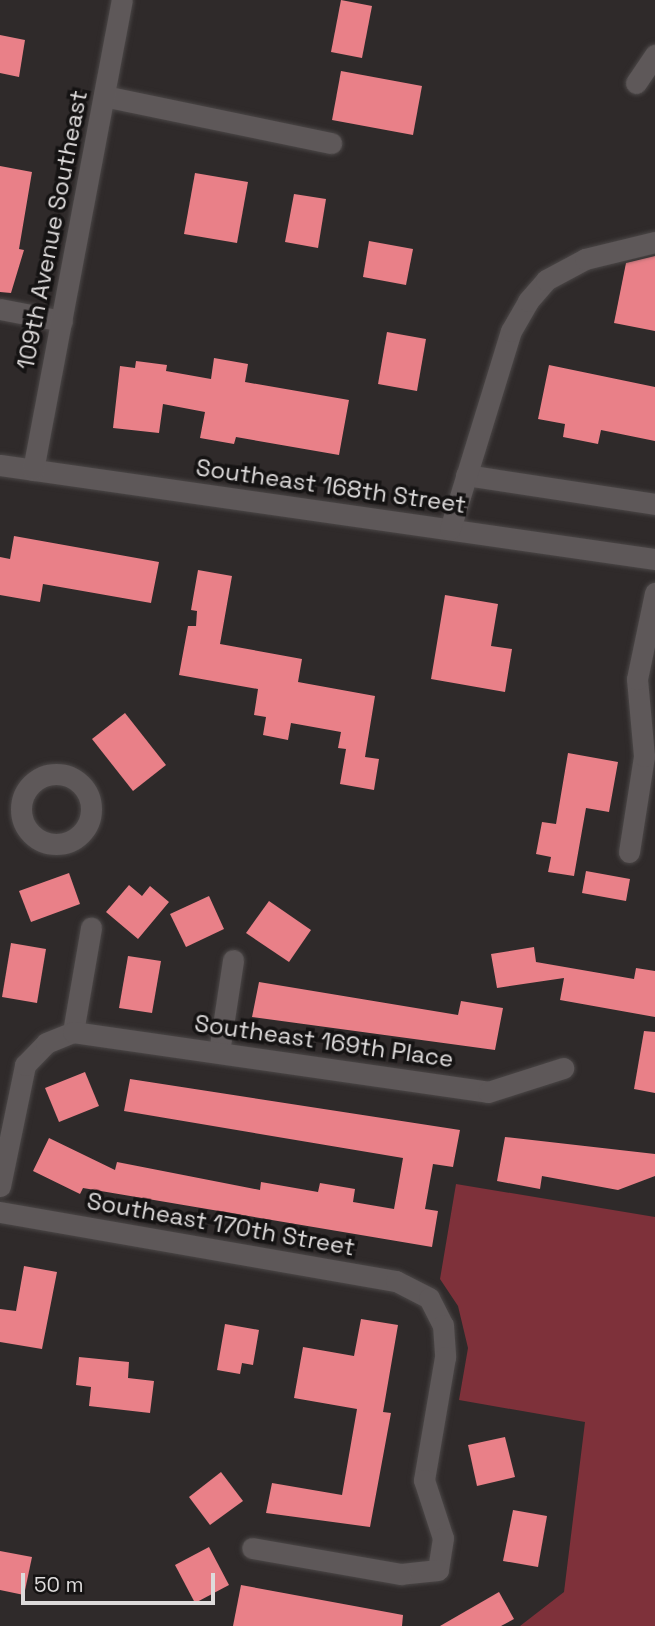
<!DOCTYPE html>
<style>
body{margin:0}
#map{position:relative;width:655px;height:1626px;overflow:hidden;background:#2f2a2a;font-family:"Space Grotesk",sans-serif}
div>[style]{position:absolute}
.green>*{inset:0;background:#7e313a}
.building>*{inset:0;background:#e98088}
.roads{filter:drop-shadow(0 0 2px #4b4747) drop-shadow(0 0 2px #4b4747)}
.minor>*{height:21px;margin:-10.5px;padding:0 10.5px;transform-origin:10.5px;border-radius:10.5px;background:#5e5859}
.minor>.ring{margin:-10.5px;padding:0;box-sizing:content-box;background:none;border:21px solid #5e5859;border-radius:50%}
span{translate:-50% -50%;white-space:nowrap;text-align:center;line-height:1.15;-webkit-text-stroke:7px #151313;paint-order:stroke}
.street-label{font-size:24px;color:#dedbdb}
.scale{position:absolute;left:21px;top:1573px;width:194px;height:32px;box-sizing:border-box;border:4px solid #dedbdb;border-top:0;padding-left:9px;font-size:21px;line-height:24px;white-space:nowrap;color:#dedbdb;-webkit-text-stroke:5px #151313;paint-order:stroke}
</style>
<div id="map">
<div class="green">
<i style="clip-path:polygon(456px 1184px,655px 1217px,655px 1626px,520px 1626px,564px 1592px,585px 1422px,459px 1400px,468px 1348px,458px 1306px,440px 1279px)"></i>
</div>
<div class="building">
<i style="clip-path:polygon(341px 0,372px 6px,362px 58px,331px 52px)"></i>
<i style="clip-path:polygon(0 35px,25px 40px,19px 77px,0 73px)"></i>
<i style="clip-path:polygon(341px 71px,422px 86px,413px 135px,332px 120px)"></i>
<i style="clip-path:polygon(0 166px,32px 172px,19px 249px,24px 250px,11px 293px,0 292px)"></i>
<i style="clip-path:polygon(195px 173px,248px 182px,237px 243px,184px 234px)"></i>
<i style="clip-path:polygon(294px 194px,326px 199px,318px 248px,285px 242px)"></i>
<i style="clip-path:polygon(369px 241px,413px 249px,406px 285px,363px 277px)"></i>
<i style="clip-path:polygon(655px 256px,655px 331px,614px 323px,626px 263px)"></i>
<i style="clip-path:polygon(387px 332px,426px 339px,417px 391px,378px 384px)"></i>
<i style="clip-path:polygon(214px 358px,248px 364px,245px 382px,349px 400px,339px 455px,236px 437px,234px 444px,200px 438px,205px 412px,163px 404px,159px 433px,113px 428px,120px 366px,135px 368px,136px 361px,167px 365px,166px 371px,211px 379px)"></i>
<i style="clip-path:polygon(549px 365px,655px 387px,655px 441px,601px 430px,598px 444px,563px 437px,565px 424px,538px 419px)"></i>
<i style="clip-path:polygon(14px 536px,159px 562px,151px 603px,43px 584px,40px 602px,0 595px,0 557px,10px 559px)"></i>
<i style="clip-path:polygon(198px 570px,232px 576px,220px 644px,302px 659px,298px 682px,375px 696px,365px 757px,379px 759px,374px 790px,340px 784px,346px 749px,338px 748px,341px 732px,291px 723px,288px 740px,263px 735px,266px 717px,254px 715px,258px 689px,179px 675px,188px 626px,196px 626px,197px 611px,191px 610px)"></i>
<i style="clip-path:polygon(445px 595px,498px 604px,491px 646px,512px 649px,505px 692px,431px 679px)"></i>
<i style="clip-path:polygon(125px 713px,166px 765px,133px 791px,92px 739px)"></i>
<i style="clip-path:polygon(568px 753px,618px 762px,609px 812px,586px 808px,574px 876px,548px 872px,551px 857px,536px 854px,542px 822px,556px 824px)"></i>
<i style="clip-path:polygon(586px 871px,630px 879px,626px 901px,582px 893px)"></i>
<i style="clip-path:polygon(69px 873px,80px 904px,31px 922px,19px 891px)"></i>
<i style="clip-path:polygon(129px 885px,142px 896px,150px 886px,169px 902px,138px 939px,106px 912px)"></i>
<i style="clip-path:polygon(209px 896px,224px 929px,186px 947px,170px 914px)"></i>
<i style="clip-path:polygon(269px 901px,311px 930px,289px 962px,246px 933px)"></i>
<i style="clip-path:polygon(11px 943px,46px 949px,37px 1003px,2px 997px)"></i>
<i style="clip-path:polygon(534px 947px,536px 962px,634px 979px,636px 968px,655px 971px,655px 1017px,560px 1000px,564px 978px,497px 988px,491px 954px)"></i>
<i style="clip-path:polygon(128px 956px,161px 961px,152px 1013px,119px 1008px)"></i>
<i style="clip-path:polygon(259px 982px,458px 1015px,461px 1001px,503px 1008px,495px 1050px,252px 1017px)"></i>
<i style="clip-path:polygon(644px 1031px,655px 1032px,655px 1093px,634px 1089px)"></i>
<i style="clip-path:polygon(85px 1072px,99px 1106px,59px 1122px,45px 1088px)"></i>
<i style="clip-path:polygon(130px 1079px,460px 1130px,453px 1167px,433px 1164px,425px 1209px,438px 1211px,432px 1247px,83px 1188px,80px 1194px,33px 1171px,49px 1138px,115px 1170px,117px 1162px,260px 1190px,261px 1182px,318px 1192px,320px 1183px,355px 1189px,353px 1202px,394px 1209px,403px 1158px,124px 1111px)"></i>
<i style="clip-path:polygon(505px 1137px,655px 1154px,655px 1176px,618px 1190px,542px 1176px,540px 1189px,497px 1181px)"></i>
<i style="clip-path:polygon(24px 1266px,57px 1272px,42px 1349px,0 1342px,0 1309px,16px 1311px)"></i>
<i style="clip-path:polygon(361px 1319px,398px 1325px,383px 1412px,391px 1413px,370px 1527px,266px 1513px,272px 1483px,342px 1495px,357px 1409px,294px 1398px,303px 1347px,354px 1356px)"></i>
<i style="clip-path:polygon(225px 1324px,259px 1330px,253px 1365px,242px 1363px,240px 1374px,217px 1370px)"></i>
<i style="clip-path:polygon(79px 1357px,129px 1362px,128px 1378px,154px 1381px,150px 1413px,89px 1406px,91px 1387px,76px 1385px)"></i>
<i style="clip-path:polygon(505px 1437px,515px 1477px,477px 1486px,468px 1445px)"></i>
<i style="clip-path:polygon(221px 1472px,243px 1501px,210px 1525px,189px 1497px)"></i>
<i style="clip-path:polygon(513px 1510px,547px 1516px,538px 1567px,503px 1561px)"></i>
<i style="clip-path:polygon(209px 1547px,229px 1585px,195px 1603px,175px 1565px)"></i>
<i style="clip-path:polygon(0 1551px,32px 1557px,24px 1595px,0 1590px)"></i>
<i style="clip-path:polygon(241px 1585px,403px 1615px,402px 1626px,233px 1626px)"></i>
<i style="clip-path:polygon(499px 1592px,514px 1619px,501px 1626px,440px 1626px)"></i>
</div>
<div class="roads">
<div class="minor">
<i style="left:636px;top:83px;width:34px;rotate:-56deg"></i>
<i style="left:104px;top:96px;width:232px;rotate:11.7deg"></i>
<i style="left:0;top:309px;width:63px;rotate:11deg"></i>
<i style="left:0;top:465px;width:662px;rotate:8.17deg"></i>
<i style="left:33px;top:470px;width:478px;rotate:-79.3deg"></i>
<i style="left:466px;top:475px;width:191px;rotate:8.7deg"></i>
<i style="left:450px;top:529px;width:207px;rotate:-72.9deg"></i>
<i style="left:511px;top:331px;width:34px;rotate:-60deg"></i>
<i style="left:528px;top:301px;width:28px;rotate:-49deg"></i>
<i style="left:546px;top:280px;width:44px;rotate:-28.3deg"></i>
<i style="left:585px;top:259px;width:72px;rotate:-13.7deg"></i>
<i class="ring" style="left:21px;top:774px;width:49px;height:49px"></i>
<i style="left:629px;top:852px;width:97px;rotate:-81.1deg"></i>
<i style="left:644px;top:756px;width:77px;rotate:-95.2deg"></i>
<i style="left:637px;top:679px;width:88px;rotate:-78.2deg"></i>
<i style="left:73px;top:1032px;width:106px;rotate:-80.2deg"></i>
<i style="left:219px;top:1052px;width:93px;rotate:-81.3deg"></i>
<i style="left:0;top:1186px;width:124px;rotate:-78.3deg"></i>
<i style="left:25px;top:1065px;width:30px;rotate:-46deg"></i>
<i style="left:46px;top:1043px;width:29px;rotate:-22deg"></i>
<i style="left:73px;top:1032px;width:419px;rotate:8.2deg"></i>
<i style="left:488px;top:1092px;width:79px;rotate:-17.7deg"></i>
<i style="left:0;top:1212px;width:402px;rotate:9.9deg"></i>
<i style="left:396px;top:1281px;width:37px;rotate:27deg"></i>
<i style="left:429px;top:1298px;width:30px;rotate:63deg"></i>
<i style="left:443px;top:1325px;width:32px;rotate:86deg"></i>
<i style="left:445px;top:1357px;width:125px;rotate:99.7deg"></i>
<i style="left:424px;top:1480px;width:61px;rotate:71.9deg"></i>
<i style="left:443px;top:1538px;width:32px;rotate:99deg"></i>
<i style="left:438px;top:1570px;width:37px;rotate:174deg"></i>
<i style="left:401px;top:1574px;width:151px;rotate:-170.1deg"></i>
</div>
</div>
<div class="street-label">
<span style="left:52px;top:230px;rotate:-79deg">109th Avenue Southeast</span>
<span style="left:331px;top:486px;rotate:8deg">Southeast 168th Street</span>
<span style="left:324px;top:1041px;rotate:8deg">Southeast 169th Place</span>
<span style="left:221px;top:1224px;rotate:10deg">Southeast 170th Street</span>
</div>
<div class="scale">50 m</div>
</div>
